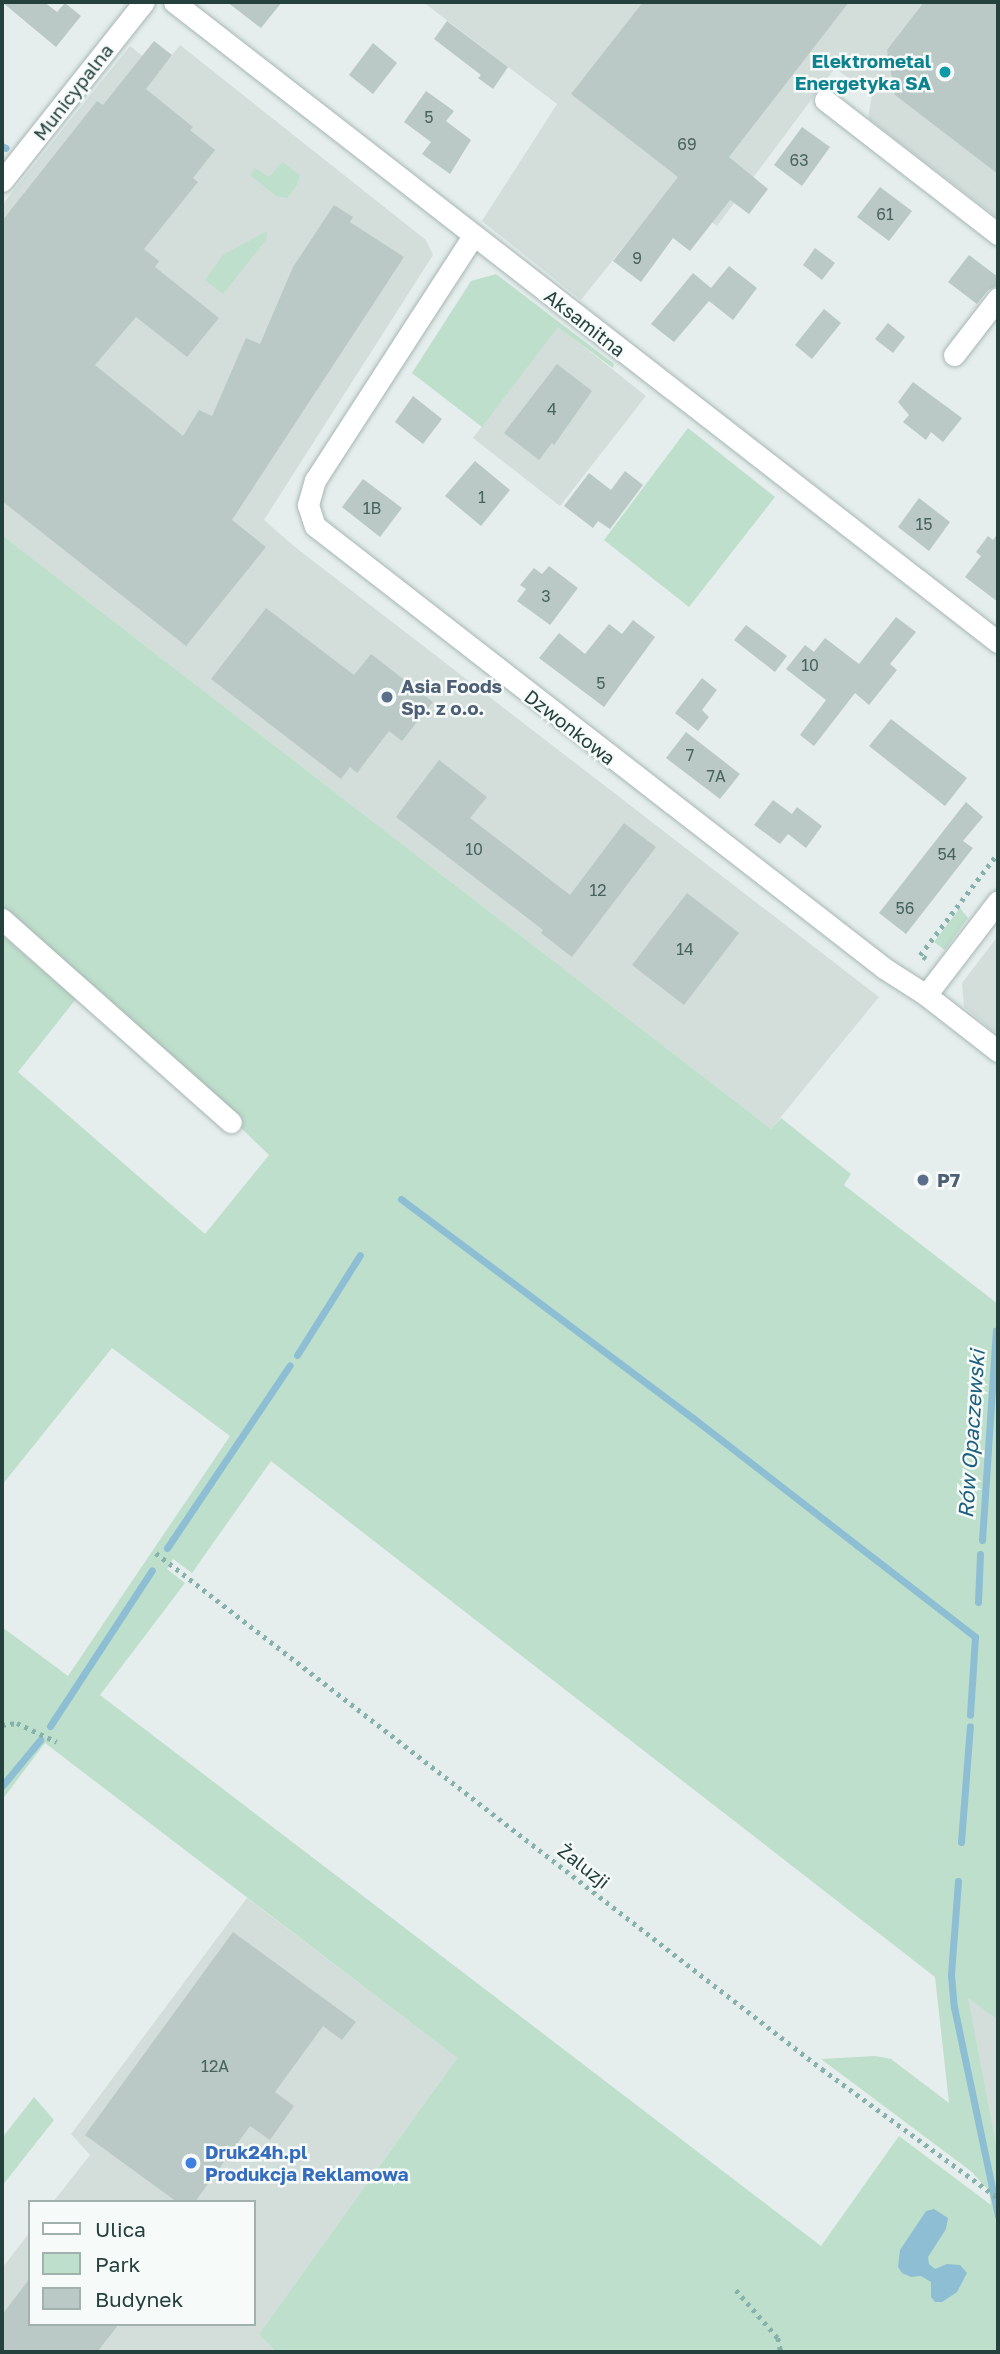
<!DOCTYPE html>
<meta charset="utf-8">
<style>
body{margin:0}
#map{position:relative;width:1000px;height:2354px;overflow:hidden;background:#e5eeec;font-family:"Golos Text",sans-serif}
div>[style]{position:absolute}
.built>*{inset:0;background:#d3dedb}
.green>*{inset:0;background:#bedfcc}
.water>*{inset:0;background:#8ebed3}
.stream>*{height:7px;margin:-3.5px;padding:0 3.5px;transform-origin:3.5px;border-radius:3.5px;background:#8ebed3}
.building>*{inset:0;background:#bac9c5}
.path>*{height:4.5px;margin-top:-2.25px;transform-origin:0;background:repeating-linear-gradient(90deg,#86b2ab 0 3.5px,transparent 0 8.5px)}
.roads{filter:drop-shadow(0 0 2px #a7b7b4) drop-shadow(0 0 2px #a7b7b4)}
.minor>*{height:21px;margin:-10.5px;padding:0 10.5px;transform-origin:10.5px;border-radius:10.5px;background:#fff}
.dots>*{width:19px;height:19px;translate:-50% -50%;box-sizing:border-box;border:4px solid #f6faf9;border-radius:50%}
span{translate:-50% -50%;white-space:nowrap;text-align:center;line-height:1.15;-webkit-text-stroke:5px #f6faf9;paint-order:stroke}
.number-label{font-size:16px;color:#4a635f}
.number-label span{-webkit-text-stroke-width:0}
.culture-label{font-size:19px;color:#0d838f;font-weight:700}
.right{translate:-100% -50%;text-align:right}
.street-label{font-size:19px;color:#24413d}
.service-label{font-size:19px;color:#4e5e75;font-weight:700}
.left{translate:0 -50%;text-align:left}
.shop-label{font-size:19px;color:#366cbe;font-weight:700}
.water-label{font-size:21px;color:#1d5f7e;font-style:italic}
.frame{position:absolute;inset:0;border:4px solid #24413d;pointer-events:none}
.legend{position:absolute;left:28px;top:2200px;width:228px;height:126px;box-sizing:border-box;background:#f6faf9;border:2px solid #a2b0ae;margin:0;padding:9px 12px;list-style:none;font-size:21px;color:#24413d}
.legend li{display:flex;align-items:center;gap:14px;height:35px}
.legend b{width:35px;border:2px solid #a2b0ae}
</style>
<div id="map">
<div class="built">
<i style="clip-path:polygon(423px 2px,998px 2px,998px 218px,868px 118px,872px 95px,835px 68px,717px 226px,668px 191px,581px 300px,482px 221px,557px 104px)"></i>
<i style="clip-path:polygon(180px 45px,426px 240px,433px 255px,264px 520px,295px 547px,879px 997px,771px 1129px,2px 535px,2px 205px,130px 46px,160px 70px)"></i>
<i style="clip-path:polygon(558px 326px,646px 396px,560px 506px,473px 438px)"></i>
<i style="clip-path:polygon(998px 936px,998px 1035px,964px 1007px,962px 983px)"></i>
<i style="clip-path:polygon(247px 1898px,457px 2058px,259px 2334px,276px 2352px,2px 2352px,2px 2268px,30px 2232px,30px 2324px,254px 2324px,254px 2202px,53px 2202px,90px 2155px,71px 2134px)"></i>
<i style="clip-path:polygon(967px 1996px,998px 2020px,998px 2154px)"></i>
</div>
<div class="green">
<i style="clip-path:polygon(282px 162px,300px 175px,297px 185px,287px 198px,276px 196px,250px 175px,255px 168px,269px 177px)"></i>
<i style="clip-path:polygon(267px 231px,266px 240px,223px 294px,205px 280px,223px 255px)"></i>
<i style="clip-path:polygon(496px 274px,614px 364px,613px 368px,558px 327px,482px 427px,412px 373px,471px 281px)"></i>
<i style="clip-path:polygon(688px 428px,775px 497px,689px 607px,604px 540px)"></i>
<i style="clip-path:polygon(evenodd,2px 535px,771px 1129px,781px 1118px,851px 1174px,844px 1185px,998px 1304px,998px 2020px,968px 1998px,998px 2154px,998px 2352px,276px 2352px,259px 2334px,457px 2058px,45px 1743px,2px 1800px,2px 1627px,68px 1676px,230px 1436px,112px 1348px,2px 1485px,2px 935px,76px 999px,18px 1072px,205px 1234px,269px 1155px,102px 993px,2px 906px,2px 535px,271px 1461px,935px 1977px,949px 2103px,891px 2059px,875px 2056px,821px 2059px,972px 2172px,989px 2191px,991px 2205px,899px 2136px,821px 2246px,100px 1695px,185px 1583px,167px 1569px,173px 1559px,192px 1573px,271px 1461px)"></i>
<i style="clip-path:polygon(960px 908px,968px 918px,945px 950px,934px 942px)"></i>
<i style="clip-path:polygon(34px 2097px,54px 2120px,2px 2186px,2px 2138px)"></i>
</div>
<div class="water">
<i style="clip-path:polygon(934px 2209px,948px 2218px,946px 2229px,928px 2257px,929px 2264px,935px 2269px,947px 2264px,960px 2265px,967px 2273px,957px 2292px,942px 2302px,935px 2302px,931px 2297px,931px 2282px,921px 2276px,911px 2277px,902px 2273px,898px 2267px,900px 2250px,926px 2211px)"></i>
</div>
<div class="stream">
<i style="left:2px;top:146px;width:4px;rotate:27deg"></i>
<i style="left:401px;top:1199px;width:365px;rotate:36.9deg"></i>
<i style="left:693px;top:1418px;width:357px;rotate:37.8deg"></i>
<i style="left:975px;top:1637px;width:78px;rotate:93.7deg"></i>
<i style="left:297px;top:1355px;width:118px;rotate:-57.8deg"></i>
<i style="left:982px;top:1540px;width:210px;rotate:-86.2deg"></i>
<i style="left:167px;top:1548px;width:220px;rotate:-56.1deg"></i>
<i style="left:978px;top:1602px;width:48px;rotate:-87.6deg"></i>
<i style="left:50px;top:1726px;width:186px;rotate:-56.8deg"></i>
<i style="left:2px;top:1786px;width:60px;rotate:-50.4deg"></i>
<i style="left:961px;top:1842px;width:116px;rotate:-85.6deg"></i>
<i style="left:958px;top:1881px;width:94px;rotate:94.3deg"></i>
<i style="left:951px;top:1975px;width:32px;rotate:85deg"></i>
<i style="left:954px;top:2007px;width:213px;rotate:78.1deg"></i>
</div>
<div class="building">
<i style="clip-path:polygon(2px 2px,44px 2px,57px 12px,65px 3px,81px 16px,56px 47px)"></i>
<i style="clip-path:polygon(227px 2px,282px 2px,261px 28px)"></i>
<i style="clip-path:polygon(643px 2px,849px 2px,729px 157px,768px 189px,749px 214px,730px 200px,690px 251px,673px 238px,641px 282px,613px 261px,678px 177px,571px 94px)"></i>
<i style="clip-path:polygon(924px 2px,998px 2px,998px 174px,895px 95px,887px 50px)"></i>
<i style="clip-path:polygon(447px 21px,508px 67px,493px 89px,478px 78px,481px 75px,434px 39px)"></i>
<i style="clip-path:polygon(154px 41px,172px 55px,146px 89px,193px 127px,190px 130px,215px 150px,193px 178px,198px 182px,144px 249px,159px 261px,155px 267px,219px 318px,187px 357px,136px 317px,95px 365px,183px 436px,199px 410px,212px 416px,246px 338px,260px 344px,293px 267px,334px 205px,353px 217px,350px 222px,404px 257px,232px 520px,266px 547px,186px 646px,2px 501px,2px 221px,97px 101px,103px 105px)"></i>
<i style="clip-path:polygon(373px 43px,397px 63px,373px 94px,349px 75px)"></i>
<i style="clip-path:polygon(426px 91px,454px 111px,446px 121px,471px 140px,450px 174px,422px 154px,431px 142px,404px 122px)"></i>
<i style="clip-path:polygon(802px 127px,830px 147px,802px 186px,774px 165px)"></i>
<i style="clip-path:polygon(880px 187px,912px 211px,889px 241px,857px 217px)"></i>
<i style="clip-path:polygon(815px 248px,835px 263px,822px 280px,803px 265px)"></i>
<i style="clip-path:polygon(969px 255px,998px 277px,998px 285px,988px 290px,977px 304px,948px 282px)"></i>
<i style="clip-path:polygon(729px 266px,757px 288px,733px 320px,709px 301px,674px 342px,651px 324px,693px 273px,711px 288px)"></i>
<i style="clip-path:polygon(824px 309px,841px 323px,812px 359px,795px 345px)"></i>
<i style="clip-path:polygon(888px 323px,905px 337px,893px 353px,875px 339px)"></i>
<i style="clip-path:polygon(557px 364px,592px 391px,554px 445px,552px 443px,539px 460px,504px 433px)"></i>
<i style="clip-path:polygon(913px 382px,962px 418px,943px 442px,931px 432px,926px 440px,903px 422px,909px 415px,898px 402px)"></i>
<i style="clip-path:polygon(413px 396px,442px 419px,423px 444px,395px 422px)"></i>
<i style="clip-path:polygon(475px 461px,510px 490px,481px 526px,445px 496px)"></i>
<i style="clip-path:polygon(625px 471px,643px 485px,610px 529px,598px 521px,593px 528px,564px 506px,589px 473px,611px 490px)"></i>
<i style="clip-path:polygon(363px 479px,402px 508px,380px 537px,342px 507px)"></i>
<i style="clip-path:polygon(919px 498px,950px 522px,929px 551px,898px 527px)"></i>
<i style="clip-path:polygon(998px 533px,998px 602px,965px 577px,981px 556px,976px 552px,988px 536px,993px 540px)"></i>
<i style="clip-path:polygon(549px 566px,578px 588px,550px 625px,517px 601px,526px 589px,520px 585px,534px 568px,542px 574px)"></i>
<i style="clip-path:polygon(266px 608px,354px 675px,371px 654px,433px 702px,402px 741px,389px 731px,357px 773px,350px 767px,341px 779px,211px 679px)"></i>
<i style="clip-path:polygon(896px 617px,916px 632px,890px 664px,897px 670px,869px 705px,855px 693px,814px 746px,800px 735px,826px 700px,786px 669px,805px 645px,814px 652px,825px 638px,859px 664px)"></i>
<i style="clip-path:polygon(633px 620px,655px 637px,604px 707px,539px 658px,559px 633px,585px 654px,609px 624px,622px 634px)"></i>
<i style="clip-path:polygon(746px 625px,787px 656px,775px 672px,734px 640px)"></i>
<i style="clip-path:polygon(702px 678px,717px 690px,702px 710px,709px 717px,698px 731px,675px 713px)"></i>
<i style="clip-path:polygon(891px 719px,967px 778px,945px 806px,869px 746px)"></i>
<i style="clip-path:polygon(686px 732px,740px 774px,720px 799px,666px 758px)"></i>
<i style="clip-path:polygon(439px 760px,487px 797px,470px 818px,570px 895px,624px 823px,656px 847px,572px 957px,541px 933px,543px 930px,396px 817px)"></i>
<i style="clip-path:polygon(773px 800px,792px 814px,797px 807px,822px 826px,806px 848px,788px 834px,780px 844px,754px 825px)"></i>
<i style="clip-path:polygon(966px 802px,983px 817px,963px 841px,973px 848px,906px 934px,879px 913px)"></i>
<i style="clip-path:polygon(687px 893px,739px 933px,684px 1005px,632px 965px)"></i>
<i style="clip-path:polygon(233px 1932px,356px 2022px,342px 2040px,323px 2026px,275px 2092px,294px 2106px,270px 2140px,250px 2126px,195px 2202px,177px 2202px,85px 2135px)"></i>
<i style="clip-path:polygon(30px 2278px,30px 2324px,119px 2324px,97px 2352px,2px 2352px,2px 2315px)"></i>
</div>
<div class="path">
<i style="left:926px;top:959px;width:7px;rotate:-146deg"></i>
<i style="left:920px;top:955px;width:128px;rotate:-52.6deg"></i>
<i style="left:156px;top:1553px;width:843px;rotate:37.77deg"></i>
<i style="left:822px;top:2069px;width:218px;rotate:36.2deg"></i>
<i style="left:2px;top:1725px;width:15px;rotate:-8deg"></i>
<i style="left:17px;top:1723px;width:44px;rotate:25.4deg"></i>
<i style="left:736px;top:2290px;width:64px;rotate:48.8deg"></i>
<i style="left:778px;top:2338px;width:14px;rotate:78deg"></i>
</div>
<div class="roads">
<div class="minor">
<i style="left:174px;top:2px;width:1043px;rotate:37.84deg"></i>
<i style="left:825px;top:100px;width:219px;rotate:37.8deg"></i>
<i style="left:2px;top:181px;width:228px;rotate:-51.6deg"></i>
<i style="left:473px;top:236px;width:291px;rotate:122.9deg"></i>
<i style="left:315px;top:480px;width:26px;rotate:106deg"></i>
<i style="left:308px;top:505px;width:22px;rotate:72deg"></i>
<i style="left:315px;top:526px;width:721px;rotate:37.84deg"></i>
<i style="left:884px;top:968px;width:50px;rotate:32.7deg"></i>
<i style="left:926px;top:995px;width:91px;rotate:37.9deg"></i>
<i style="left:954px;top:355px;width:72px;rotate:-52.3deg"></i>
<i style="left:2px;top:919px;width:306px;rotate:41.6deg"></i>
<i style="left:926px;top:995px;width:118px;rotate:-52.5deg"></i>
</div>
</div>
<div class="dots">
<i style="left:945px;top:72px;background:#0f9aa8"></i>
<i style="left:387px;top:697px;background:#5c6f8a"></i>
<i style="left:923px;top:1180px;background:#5c6f8a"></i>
<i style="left:191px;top:2163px;background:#3f7fe0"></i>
</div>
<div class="number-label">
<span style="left:429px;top:117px">5</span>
<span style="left:687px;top:144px">69</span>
<span style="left:799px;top:160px">63</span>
<span style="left:885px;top:214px">61</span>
<span style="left:637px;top:258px">9</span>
<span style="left:552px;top:409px">4</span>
<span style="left:482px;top:497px">1</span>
<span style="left:372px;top:508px">1B</span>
<span style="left:924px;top:524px">15</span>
<span style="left:546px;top:596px">3</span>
<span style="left:810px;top:665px">10</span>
<span style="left:601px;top:683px">5</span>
<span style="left:690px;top:755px">7</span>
<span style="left:716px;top:776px">7A</span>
<span style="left:474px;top:849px">10</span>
<span style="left:947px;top:854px">54</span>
<span style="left:598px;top:890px">12</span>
<span style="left:905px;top:908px">56</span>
<span style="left:685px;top:949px">14</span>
<span style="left:215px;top:2066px">12A</span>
</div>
<div class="culture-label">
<span class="right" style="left:931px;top:72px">Elektrometal<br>Energetyka SA</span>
</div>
<div class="street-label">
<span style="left:73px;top:92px;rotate:-52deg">Municypalna</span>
<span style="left:585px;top:323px;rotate:38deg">Aksamitna</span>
<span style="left:570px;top:727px;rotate:38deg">Dzwonkowa</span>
<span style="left:584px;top:1866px;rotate:38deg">Żaluzji</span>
</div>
<div class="service-label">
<span class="left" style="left:401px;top:697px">Asia Foods<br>Sp. z o.o.</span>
<span class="left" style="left:937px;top:1180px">P7</span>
</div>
<div class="shop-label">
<span class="left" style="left:205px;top:2163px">Druk24h.pl<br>Produkcja Reklamowa</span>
</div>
<div class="water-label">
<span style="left:971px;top:1434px;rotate:-86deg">Rów Opaczewski</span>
</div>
<div class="frame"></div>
<ul class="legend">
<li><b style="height:9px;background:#fff"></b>Ulica</li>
<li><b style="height:19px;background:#bedfcc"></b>Park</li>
<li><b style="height:19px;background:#bac9c5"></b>Budynek</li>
</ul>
</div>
